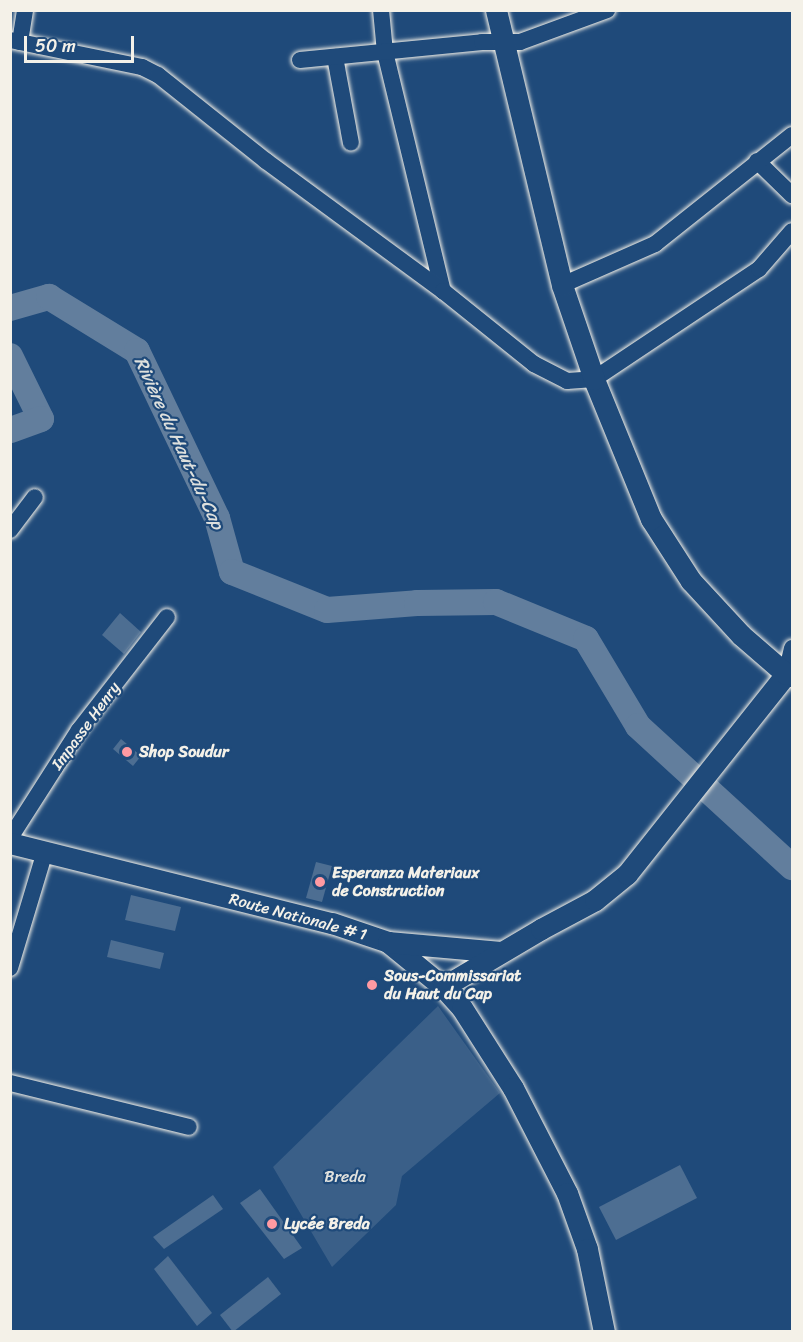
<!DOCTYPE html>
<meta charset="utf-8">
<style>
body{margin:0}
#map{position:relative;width:803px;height:1342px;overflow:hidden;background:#1f4a7a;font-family:Sriracha,sans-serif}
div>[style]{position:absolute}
.green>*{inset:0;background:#3a5f88}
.river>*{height:26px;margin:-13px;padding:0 13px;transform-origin:13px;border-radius:13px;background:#627e9d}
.building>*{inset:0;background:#4d6e92}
.roads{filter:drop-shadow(0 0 2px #f4f1e8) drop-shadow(0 0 2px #f4f1e8)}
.minor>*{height:16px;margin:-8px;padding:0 8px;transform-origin:8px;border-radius:8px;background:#1f4a7a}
.major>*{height:21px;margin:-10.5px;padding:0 10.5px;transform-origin:10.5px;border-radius:10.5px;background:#1f4a7a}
.dots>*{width:16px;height:16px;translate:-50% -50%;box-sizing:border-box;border:3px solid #1f4a7a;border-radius:50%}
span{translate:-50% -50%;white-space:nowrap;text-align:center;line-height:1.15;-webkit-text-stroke:4.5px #1f4a7a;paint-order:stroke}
.street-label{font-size:16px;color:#f4f1e8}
.poi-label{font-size:16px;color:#f4f1e8;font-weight:700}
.left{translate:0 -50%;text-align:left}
.park-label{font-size:16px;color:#e1e2de}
.water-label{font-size:18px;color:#dee0dd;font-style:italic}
.frame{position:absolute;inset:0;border:12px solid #f4f1e8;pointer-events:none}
.scale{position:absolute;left:24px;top:36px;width:110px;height:27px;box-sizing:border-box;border:3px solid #f4f1e8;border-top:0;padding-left:8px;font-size:18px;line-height:21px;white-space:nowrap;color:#f4f1e8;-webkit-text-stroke:4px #1f4a7a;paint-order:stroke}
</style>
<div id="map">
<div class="green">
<i style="clip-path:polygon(438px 1006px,500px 1093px,402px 1176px,396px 1205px,332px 1267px,273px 1167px)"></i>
</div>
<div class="river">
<i style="left:10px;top:308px;width:41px;rotate:-15.8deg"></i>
<i style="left:49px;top:297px;width:103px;rotate:31.5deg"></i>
<i style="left:137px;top:351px;width:185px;rotate:64.4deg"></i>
<i style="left:217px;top:518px;width:56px;rotate:74.5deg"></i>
<i style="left:232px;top:572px;width:102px;rotate:21.8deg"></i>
<i style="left:327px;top:610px;width:90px;rotate:-4.4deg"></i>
<i style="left:417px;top:603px;width:79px;rotate:-0.7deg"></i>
<i style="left:496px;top:602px;width:97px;rotate:22.3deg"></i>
<i style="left:586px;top:639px;width:101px;rotate:59.1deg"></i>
<i style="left:638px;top:726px;width:209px;rotate:42.5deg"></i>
<i style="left:10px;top:356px;width:70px;rotate:63.8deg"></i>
<i style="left:41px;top:419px;width:33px;rotate:160deg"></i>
</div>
<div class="building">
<i style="clip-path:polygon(120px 613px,141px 632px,124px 654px,102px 635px)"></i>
<i style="clip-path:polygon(121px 739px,141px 756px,133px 766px,113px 749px)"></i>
<i style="clip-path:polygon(316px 862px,332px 866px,322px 902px,306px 898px)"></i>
<i style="clip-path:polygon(131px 895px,181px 907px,175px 931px,125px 920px)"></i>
<i style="clip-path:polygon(111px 940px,164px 953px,160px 969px,107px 957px)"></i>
<i style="clip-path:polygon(680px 1165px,697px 1198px,616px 1240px,599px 1207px)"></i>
<i style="clip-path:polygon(260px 1189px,302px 1248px,284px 1259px,240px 1203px)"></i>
<i style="clip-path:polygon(213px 1195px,223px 1209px,164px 1249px,153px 1237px)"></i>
<i style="clip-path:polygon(168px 1256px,212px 1313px,197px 1326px,154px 1269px)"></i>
<i style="clip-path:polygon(268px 1277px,281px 1294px,233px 1332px,220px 1315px)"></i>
</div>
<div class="roads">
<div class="minor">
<i style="left:381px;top:10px;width:42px;rotate:84.6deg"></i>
<i style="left:385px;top:52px;width:246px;rotate:76.4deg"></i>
<i style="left:10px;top:40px;width:135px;rotate:11.6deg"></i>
<i style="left:142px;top:67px;width:18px;rotate:27deg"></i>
<i style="left:158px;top:75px;width:138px;rotate:38.5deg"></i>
<i style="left:266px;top:161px;width:220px;rotate:36.3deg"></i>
<i style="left:443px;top:291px;width:117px;rotate:38.7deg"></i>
<i style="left:534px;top:364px;width:37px;rotate:27deg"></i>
<i style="left:567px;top:381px;width:27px;rotate:-4deg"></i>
<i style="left:594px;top:379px;width:198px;rotate:-33.7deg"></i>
<i style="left:759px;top:269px;width:50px;rotate:-49deg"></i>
<i style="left:20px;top:42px;width:32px;rotate:-81deg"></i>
<i style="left:335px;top:57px;width:87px;rotate:79.5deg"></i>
<i style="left:300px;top:60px;width:183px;rotate:-5.6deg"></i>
<i style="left:482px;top:42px;width:38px"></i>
<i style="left:520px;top:42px;width:93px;rotate:-20.2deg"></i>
<i style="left:757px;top:161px;width:49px;rotate:44.2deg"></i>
<i style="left:562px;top:285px;width:102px;rotate:-23.8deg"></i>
<i style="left:655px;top:244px;width:175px;rotate:-38.5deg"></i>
<i style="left:10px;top:530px;width:41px;rotate:-52.9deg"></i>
<i style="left:792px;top:648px;width:27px;rotate:103deg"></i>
<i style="left:786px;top:674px;width:8px;rotate:40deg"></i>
<i style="left:10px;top:838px;width:128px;rotate:-57.4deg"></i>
<i style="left:79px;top:730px;width:143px;rotate:-52.1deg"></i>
<i style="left:10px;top:968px;width:122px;rotate:-73.3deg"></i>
<i style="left:10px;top:1083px;width:184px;rotate:13.8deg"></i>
</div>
<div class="major">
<i style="left:10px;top:843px;width:332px;rotate:14deg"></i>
<i style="left:332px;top:923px;width:59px;rotate:18.7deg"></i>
<i style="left:388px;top:942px;width:71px;rotate:39.3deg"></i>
<i style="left:443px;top:987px;width:28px;rotate:48deg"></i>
<i style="left:462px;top:1008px;width:95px;rotate:57.5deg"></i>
<i style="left:513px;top:1088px;width:118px;rotate:62.8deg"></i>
<i style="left:567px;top:1193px;width:59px;rotate:70.3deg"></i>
<i style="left:587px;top:1249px;width:85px;rotate:78.4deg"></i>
<i style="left:388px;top:942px;width:113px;rotate:5.1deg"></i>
<i style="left:443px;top:987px;width:114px;rotate:-30.6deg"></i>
<i style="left:541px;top:929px;width:61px;rotate:-28.2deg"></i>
<i style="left:595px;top:900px;width:41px;rotate:-39.1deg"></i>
<i style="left:627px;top:874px;width:256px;rotate:-51.5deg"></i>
<i style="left:786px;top:674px;width:60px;rotate:-139.1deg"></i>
<i style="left:741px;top:635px;width:74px;rotate:-132.8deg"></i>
<i style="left:691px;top:581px;width:74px;rotate:-122.8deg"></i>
<i style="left:651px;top:519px;width:151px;rotate:-112.2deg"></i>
<i style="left:594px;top:379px;width:99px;rotate:-108.8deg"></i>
<i style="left:562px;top:285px;width:283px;rotate:-103.5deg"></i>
</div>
</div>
<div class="dots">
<i style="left:127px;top:752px;background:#ff9aa2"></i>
<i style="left:320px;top:882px;background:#ff9aa2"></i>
<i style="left:372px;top:985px;background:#ff9aa2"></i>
<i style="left:272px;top:1224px;background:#ff9aa2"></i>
</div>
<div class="street-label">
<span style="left:86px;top:726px;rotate:-54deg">Impasse Henry</span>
<span style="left:298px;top:917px;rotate:15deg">Route Nationale # 1</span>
</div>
<div class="poi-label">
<span class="left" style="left:139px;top:752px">Shop Soudur</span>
<span class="left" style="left:332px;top:882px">Esperanza Materiaux<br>de Construction</span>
<span class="left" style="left:384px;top:985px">Sous-Commissariat<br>du Haut du Cap</span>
<span class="left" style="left:284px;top:1224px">Lycée Breda</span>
</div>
<div class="park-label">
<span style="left:345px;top:1177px">Breda</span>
</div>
<div class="water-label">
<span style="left:179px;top:443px;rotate:65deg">Rivière du Haut-du-Cap</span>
</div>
<div class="frame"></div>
<div class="scale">50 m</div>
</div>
